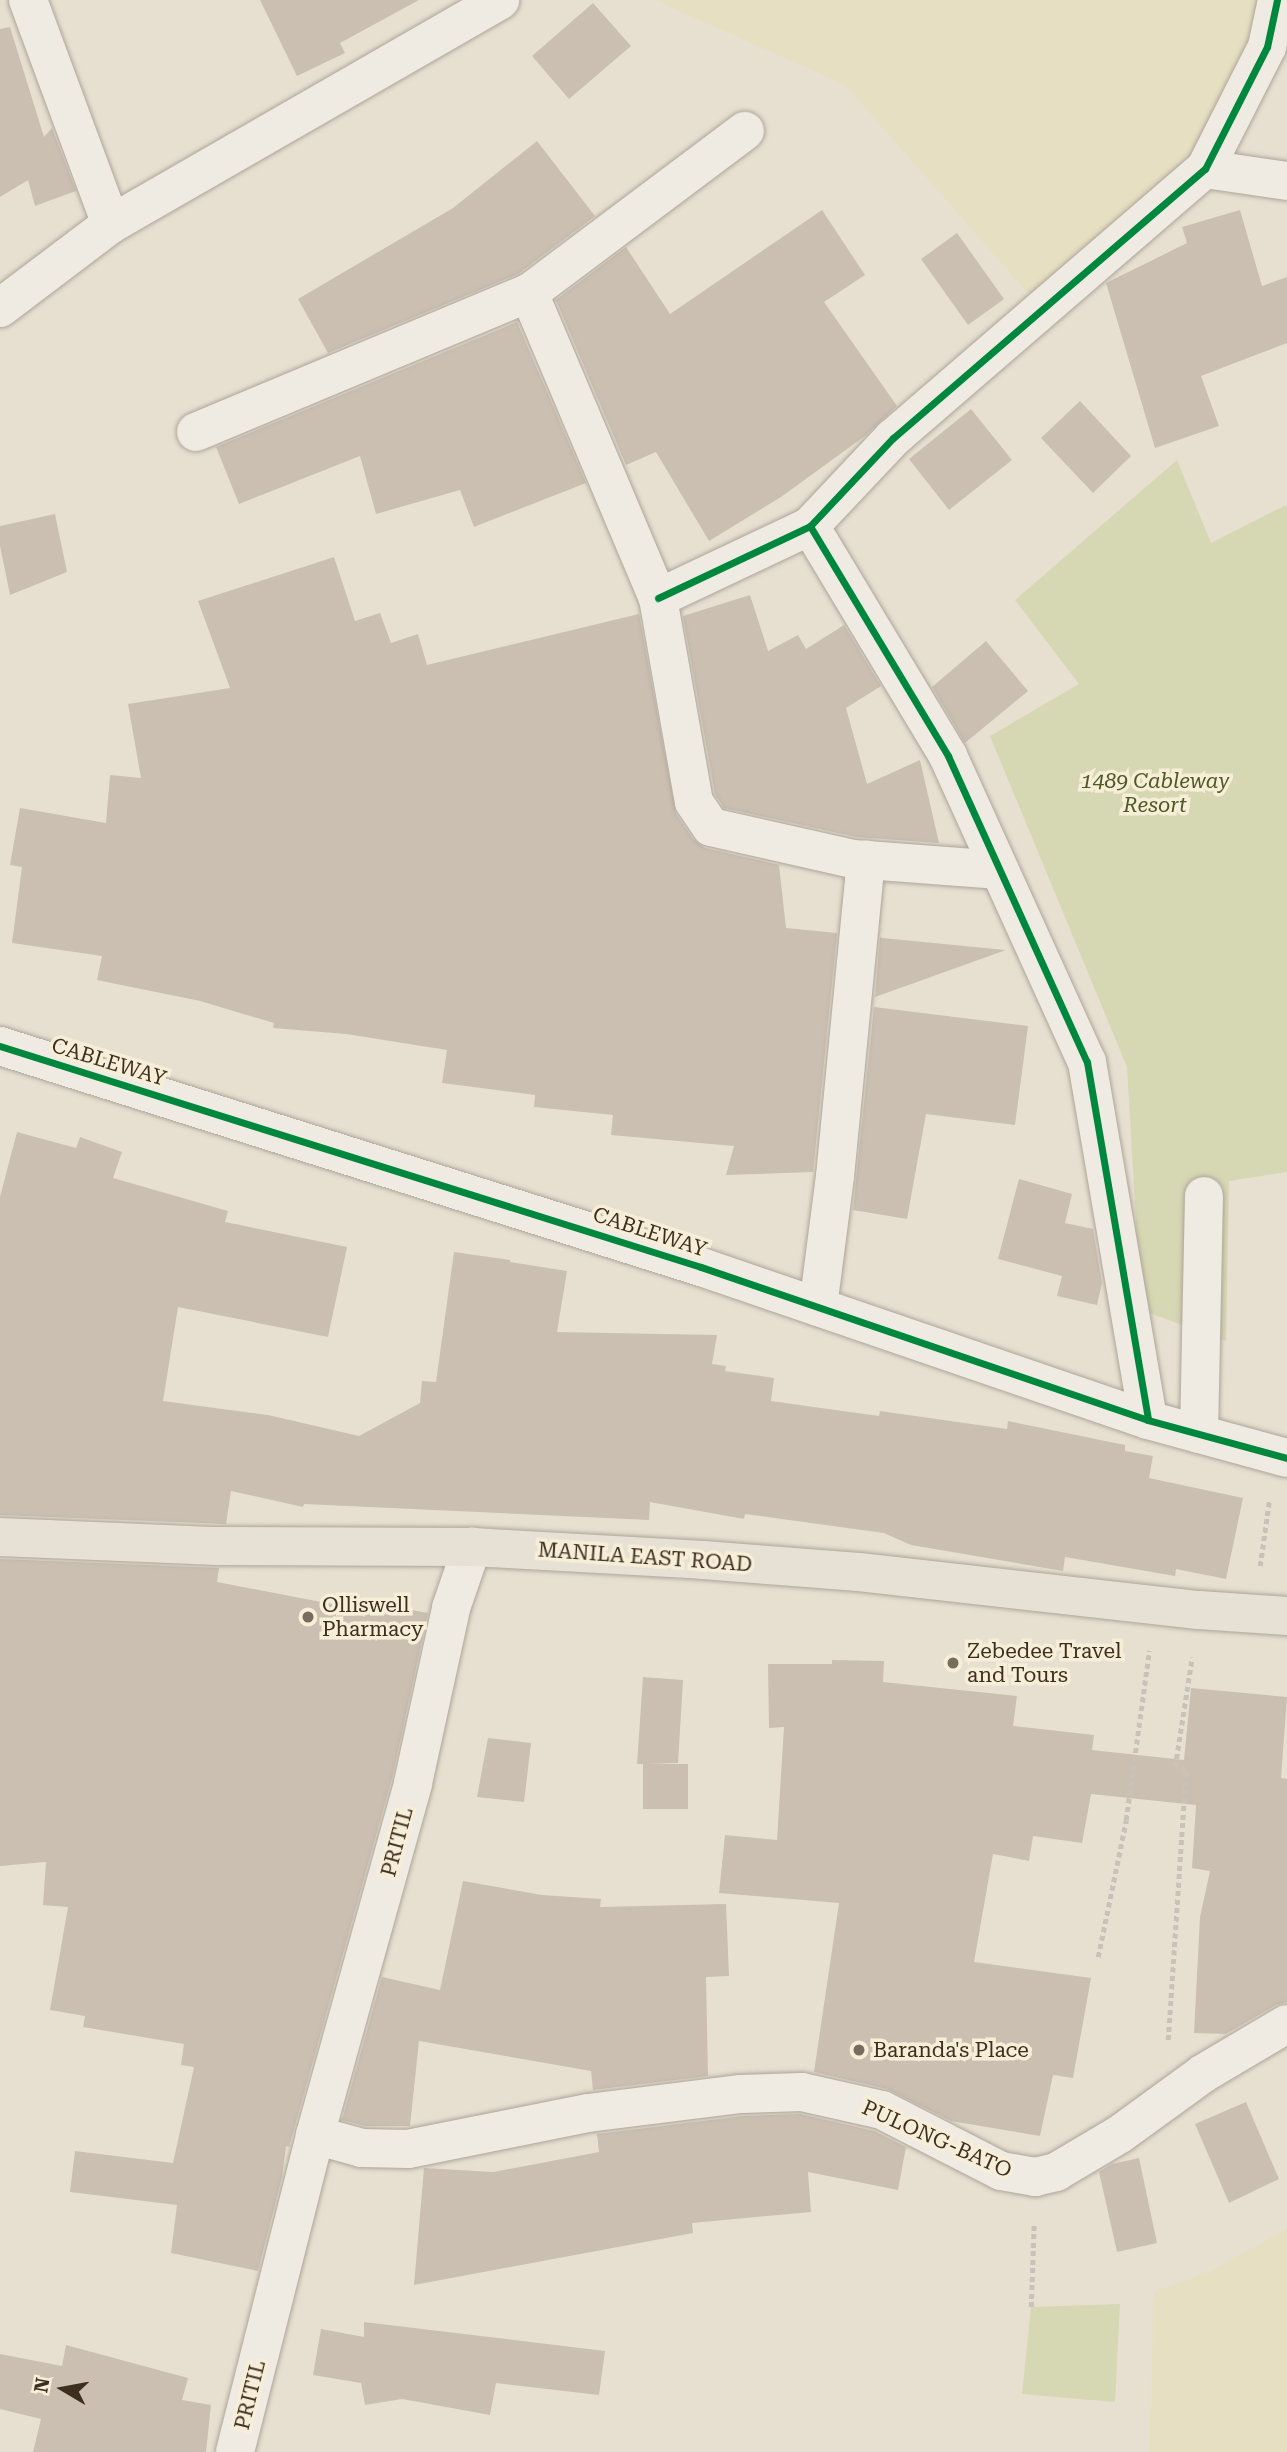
<!DOCTYPE html>
<style>
body{margin:0}
#map{position:relative;width:1287px;height:2452px;overflow:hidden;background:#e7e0d1;font-family:"Roboto Serif",serif}
div>[style]{position:absolute}
.farmland>*{inset:0;background:#e6dfc2}
.green>*{inset:0;background:#d6d7b3}
.building>*{inset:0;background:#cbbfb2}
.path>*{height:4.5px;margin-top:-2.25px;transform-origin:0;background:repeating-linear-gradient(90deg,#c8c2b9 0 5px,transparent 0 8.5px)}
.roads{filter:drop-shadow(0 0 2px #ada599) drop-shadow(0 0 2px #ada599)}
.minor>*{height:38px;margin:-19px;padding:0 19px;transform-origin:19px;border-radius:19px;background:#efebe3}
.major>*{height:38px;margin:-19px;padding:0 19px;transform-origin:19px;border-radius:19px;background:#e6e1d4}
.cycleway>*{height:7px;margin:-3.5px;padding:0 3.5px;transform-origin:3.5px;border-radius:3.5px;background:#00873e}
.dots>*{width:19px;height:19px;translate:-50% -50%;box-sizing:border-box;border:4px solid #f7eed8;border-radius:50%}
span{translate:-50% -50%;white-space:nowrap;text-align:center;line-height:1.15;-webkit-text-stroke:7px #f7eed8;paint-order:stroke}
.park-label{font-size:21px;color:#4d5a26;font-style:italic}
.street-label{font-size:21px;color:#3d2e20}
.poi-label{font-size:21px;color:#3d2e20}
.left{translate:0 -50%;text-align:left}
.north{position:absolute;left:28px;top:2354px;width:70px;height:70px;-webkit-text-stroke:5px #f7eed8;paint-order:stroke;rotate:280deg;font-size:19px;font-weight:700;line-height:28px;text-align:center;color:#3d2e20}
.north::after{content:'';display:block;margin:auto;width:24px;height:32px;background:#3d2e20;clip-path:polygon(50% 0,100% 100%,50% 72%,0 100%)}
</style>
<div id="map">
<div class="farmland">
<i style="clip-path:polygon(654px 0,1284px 0,1184px 182px,1038px 305px,845px 85px)"></i>
<i style="clip-path:polygon(1287px 2229px,1287px 2452px,1149px 2452px,1154px 2292px,1208px 2272px)"></i>
</div>
<div class="green">
<i style="clip-path:polygon(1177px 460px,1211px 543px,1286px 505px,1287px 508px,1287px 1172px,1229px 1181px,1226px 1341px,1141px 1310px,1127px 1067px,990px 736px,1079px 684px,1015px 600px)"></i>
<i style="clip-path:polygon(1120px 2304px,1115px 2402px,1022px 2394px,1031px 2307px)"></i>
</div>
<div class="building">
<i style="clip-path:polygon(260px 0,419px 0,340px 43px,345px 53px,297px 76px)"></i>
<i style="clip-path:polygon(593px 3px,631px 46px,569px 99px,532px 56px)"></i>
<i style="clip-path:polygon(10px 27px,44px 137px,52px 128px,76px 191px,35px 206px,28px 180px,0 197px,0 29px)"></i>
<i style="clip-path:polygon(537px 141px,595px 216px,518px 274px,328px 353px,298px 299px,453px 208px)"></i>
<i style="clip-path:polygon(822px 210px,865px 275px,824px 302px,897px 406px,865px 436px,781px 497px,709px 541px,656px 452px,626px 465px,556px 300px,626px 247px,670px 314px)"></i>
<i style="clip-path:polygon(1240px 210px,1262px 286px,1287px 277px,1287px 343px,1201px 376px,1219px 426px,1155px 448px,1106px 283px,1187px 243px,1182px 227px)"></i>
<i style="clip-path:polygon(957px 233px,1004px 299px,968px 325px,921px 259px)"></i>
<i style="clip-path:polygon(517px 322px,586px 483px,474px 527px,460px 490px,376px 514px,360px 456px,239px 504px,216px 447px)"></i>
<i style="clip-path:polygon(1080px 401px,1131px 456px,1093px 493px,1041px 438px)"></i>
<i style="clip-path:polygon(971px 409px,1012px 460px,949px 510px,909px 459px)"></i>
<i style="clip-path:polygon(55px 514px,67px 572px,10px 595px,0 546px,0 526px)"></i>
<i style="clip-path:polygon(334px 557px,355px 621px,380px 613px,391px 643px,418px 634px,427px 665px,639px 614px,676px 814px,693px 839px,705px 848px,779px 865px,786px 928px,837px 933px,813px 1172px,726px 1175px,734px 1146px,611px 1135px,613px 1115px,534px 1107px,535px 1095px,442px 1083px,447px 1050px,346px 1034px,273px 1028px,274px 1023px,200px 1001px,97px 980px,102px 956px,12px 943px,22px 867px,10px 865px,20px 808px,106px 823px,110px 775px,141px 778px,128px 704px,230px 688px,198px 601px)"></i>
<i style="clip-path:polygon(750px 595px,768px 651px,798px 635px,806px 649px,844px 625px,881px 686px,846px 708px,867px 784px,920px 760px,939px 843px,856px 837px,724px 808px,715px 794px,683px 616px)"></i>
<i style="clip-path:polygon(986px 641px,1028px 691px,965px 743px,932px 687px)"></i>
<i style="clip-path:polygon(880px 937px,882px 938px,1006px 950px,875px 997px)"></i>
<i style="clip-path:polygon(874px 1007px,1028px 1026px,1015px 1125px,926px 1114px,907px 1219px,853px 1210px)"></i>
<i style="clip-path:polygon(17px 1132px,76px 1148px,80px 1137px,122px 1152px,113px 1178px,228px 1211px,225px 1222px,347px 1247px,328px 1337px,178px 1307px,163px 1401px,268px 1415px,359px 1436px,420px 1403px,422px 1381px,436px 1382px,454px 1252px,510px 1260px,510px 1262px,567px 1271px,557px 1332px,717px 1335px,712px 1364px,726px 1366px,725px 1371px,774px 1378px,771px 1401px,879px 1416px,880px 1411px,1007px 1429px,1008px 1421px,1125px 1445px,1125px 1451px,1153px 1456px,1149px 1478px,1243px 1498px,1226px 1579px,1176px 1569px,1175px 1576px,1065px 1557px,1063px 1571px,911px 1545px,884px 1533px,745px 1514px,744px 1519px,650px 1502px,649px 1520px,304px 1504px,303px 1507px,231px 1491px,226px 1524px,0 1515px,0 1197px)"></i>
<i style="clip-path:polygon(1019px 1179px,1072px 1194px,1065px 1223px,1093px 1229px,1102px 1283px,1097px 1305px,1057px 1296px,1062px 1276px,998px 1259px)"></i>
<i style="clip-path:polygon(0 1559px,219px 1568px,217px 1582px,373px 1612px,374px 1603px,428px 1613px,392px 1778px,289px 2147px,286px 2146px,282px 2177px,258px 2271px,171px 2253px,177px 2205px,70px 2192px,75px 2151px,173px 2163px,194px 2067px,181px 2065px,184px 2044px,83px 2027px,85px 2016px,50px 2010px,68px 1907px,43px 1905px,46px 1862px,0 1866px)"></i>
<i style="clip-path:polygon(832px 1660px,884px 1661px,883px 1682px,1017px 1696px,1013px 1726px,1094px 1735px,1092px 1750px,1184px 1760px,1191px 1688px,1287px 1697px,1281px 1778px,1287px 1779px,1287px 2002px,1276px 2005px,1226px 2034px,1194px 2033px,1200px 1917px,1210px 1871px,1192px 1868px,1196px 1805px,1091px 1794px,1082px 1843px,1033px 1836px,1029px 1861px,993px 1854px,974px 1962px,1091px 1978px,1073px 2078px,1053px 2075px,1040px 2136px,951px 2121px,887px 2089px,814px 2072px,839px 1903px,719px 1893px,725px 1835px,777px 1840px,784px 1727px,769px 1728px,768px 1664px,832px 1664px)"></i>
<i style="clip-path:polygon(643px 1677px,683px 1680px,678px 1763px,648px 1764px,688px 1764px,688px 1809px,643px 1809px,643px 1764px,637px 1764px)"></i>
<i style="clip-path:polygon(488px 1738px,531px 1743px,524px 1802px,477px 1797px)"></i>
<i style="clip-path:polygon(463px 1881px,542px 1895px,601px 1899px,600px 1907px,726px 1904px,729px 1976px,706px 1977px,708px 2076px,593px 2090px,591px 2071px,419px 2041px,410px 2126px,365px 2126px,342px 2120px,382px 1977px,440px 1990px)"></i>
<i style="clip-path:polygon(1246px 2102px,1279px 2179px,1229px 2203px,1195px 2124px)"></i>
<i style="clip-path:polygon(800px 2114px,874px 2131px,906px 2147px,898px 2190px,808px 2172px,811px 2212px,692px 2223px,693px 2233px,414px 2285px,424px 2168px,493px 2172px,599px 2152px,597px 2134px,743px 2116px)"></i>
<i style="clip-path:polygon(1139px 2158px,1157px 2243px,1117px 2252px,1099px 2172px,1112px 2164px)"></i>
<i style="clip-path:polygon(364px 2322px,605px 2351px,599px 2395px,496px 2383px,490px 2415px,402px 2399px,365px 2405px,361px 2383px,313px 2375px,321px 2329px,364px 2337px)"></i>
<i style="clip-path:polygon(66px 2345px,188px 2378px,182px 2400px,211px 2405px,206px 2452px,33px 2452px,41px 2419px,0 2409px,0 2354px,62px 2366px)"></i>
</div>
<div class="path">
<i style="left:1260px;top:1566px;width:65px;rotate:-82deg"></i>
<i style="left:1098px;top:1957px;width:140px;rotate:-78.4deg"></i>
<i style="left:1126px;top:1820px;width:171px;rotate:-82.2deg"></i>
<i style="left:1168px;top:2040px;width:271px;rotate:-86.2deg"></i>
<i style="left:1186px;top:1770px;width:11px;rotate:-165deg"></i>
<i style="left:1175px;top:1767px;width:111px;rotate:-81.2deg"></i>
<i style="left:1031px;top:2307px;width:84px;rotate:-88deg"></i>
</div>
<div class="roads">
<div class="minor">
<i style="left:28px;top:0;width:239px;rotate:69.7deg"></i>
<i style="left:1205px;top:169px;width:83px;rotate:8.3deg"></i>
<i style="left:529px;top:293px;width:331px;rotate:67.1deg"></i>
<i style="left:658px;top:598px;width:207px;rotate:80deg"></i>
<i style="left:694px;top:802px;width:30px;rotate:56deg"></i>
<i style="left:711px;top:827px;width:146px;rotate:12.7deg"></i>
<i style="left:853px;top:859px;width:147px;rotate:4.3deg"></i>
<i style="left:0;top:308px;width:139px;rotate:-37.1deg"></i>
<i style="left:111px;top:224px;width:449px;rotate:-29.9deg"></i>
<i style="left:196px;top:432px;width:361px;rotate:-22.7deg"></i>
<i style="left:529px;top:293px;width:270px;rotate:-36.9deg"></i>
<i style="left:810px;top:526px;width:268px;rotate:59deg"></i>
<i style="left:948px;top:756px;width:336px;rotate:65.6deg"></i>
<i style="left:1087px;top:1062px;width:363px;rotate:80.3deg"></i>
<i style="left:658px;top:598px;width:168px;rotate:-25.3deg"></i>
<i style="left:810px;top:526px;width:121px;rotate:-46.7deg"></i>
<i style="left:893px;top:438px;width:412px;rotate:-40.8deg"></i>
<i style="left:1205px;top:169px;width:137px;rotate:-63.1deg"></i>
<i style="left:1267px;top:47px;width:48px;rotate:-78deg"></i>
<i style="left:0;top:1046px;width:735px;rotate:17.5deg"></i>
<i style="left:701px;top:1267px;width:472px;rotate:18.9deg"></i>
<i style="left:1148px;top:1420px;width:144px;rotate:15.3deg"></i>
<i style="left:818px;top:1307px;width:132px;rotate:-82.6deg"></i>
<i style="left:835px;top:1176px;width:318px;rotate:-84.4deg"></i>
<i style="left:1199px;top:1434px;width:238px;rotate:-88.8deg"></i>
<i style="left:315px;top:2135px;width:49px;rotate:15.5deg"></i>
<i style="left:362px;top:2148px;width:46px;rotate:1.2deg"></i>
<i style="left:408px;top:2149px;width:184px;rotate:-11.3deg"></i>
<i style="left:588px;top:2113px;width:154px;rotate:-7.1deg"></i>
<i style="left:741px;top:2094px;width:61px;rotate:-1.9deg"></i>
<i style="left:802px;top:2092px;width:82px;rotate:12.7deg"></i>
<i style="left:882px;top:2110px;width:134px;rotate:27.1deg"></i>
<i style="left:1001px;top:2171px;width:35px;rotate:10deg"></i>
<i style="left:1035px;top:2177px;width:22px;rotate:-13deg"></i>
<i style="left:1056px;top:2172px;width:74px;rotate:-30.7deg"></i>
<i style="left:1120px;top:2134px;width:104px;rotate:-36deg"></i>
<i style="left:1204px;top:2073px;width:96px;rotate:-30.6deg"></i>
<i style="left:235px;top:2452px;width:327px;rotate:-75.8deg"></i>
<i style="left:315px;top:2135px;width:365px;rotate:-74.4deg"></i>
<i style="left:413px;top:1783px;width:179px;rotate:-77.7deg"></i>
<i style="left:451px;top:1608px;width:65px;rotate:-71deg"></i>
</div>
<div class="major">
<i style="left:0;top:1537px;width:218px;rotate:2.4deg"></i>
<i style="left:218px;top:1546px;width:254px;rotate:0.2deg"></i>
<i style="left:472px;top:1547px;width:231px;rotate:3.2deg"></i>
<i style="left:703px;top:1560px;width:156px;rotate:4.4deg"></i>
<i style="left:859px;top:1572px;width:342px;rotate:6.4deg"></i>
<i style="left:1199px;top:1610px;width:88px;rotate:3.9deg"></i>
</div>
</div>
<div class="cycleway">
<i style="left:810px;top:526px;width:268px;rotate:59deg"></i>
<i style="left:948px;top:756px;width:336px;rotate:65.6deg"></i>
<i style="left:1087px;top:1062px;width:363px;rotate:80.3deg"></i>
<i style="left:658px;top:598px;width:168px;rotate:-25.3deg"></i>
<i style="left:810px;top:526px;width:121px;rotate:-46.7deg"></i>
<i style="left:893px;top:438px;width:412px;rotate:-40.8deg"></i>
<i style="left:1205px;top:169px;width:137px;rotate:-63.1deg"></i>
<i style="left:1267px;top:47px;width:48px;rotate:-78deg"></i>
<i style="left:0;top:1046px;width:735px;rotate:17.5deg"></i>
<i style="left:701px;top:1267px;width:472px;rotate:18.9deg"></i>
<i style="left:1148px;top:1420px;width:144px;rotate:15.3deg"></i>
</div>
<div class="dots">
<i style="left:308px;top:1617px;background:#786c5e"></i>
<i style="left:953px;top:1663px;background:#786c5e"></i>
<i style="left:859px;top:2050px;background:#786c5e"></i>
</div>
<div class="park-label">
<span style="left:1155px;top:793px">1489 Cableway<br>Resort</span>
</div>
<div class="street-label">
<span style="left:109px;top:1062px;rotate:17deg">CABLEWAY</span>
<span style="left:650px;top:1232px;rotate:18deg">CABLEWAY</span>
<span style="left:645px;top:1557px;rotate:4deg">MANILA EAST ROAD</span>
<span style="left:397px;top:1842px;rotate:-75deg">PRITIL</span>
<span style="left:937px;top:2139px;rotate:24deg">PULONG-BATO</span>
<span style="left:250px;top:2395px;rotate:-76deg">PRITIL</span>
</div>
<div class="poi-label">
<span class="left" style="left:322px;top:1617px">Olliswell<br>Pharmacy</span>
<span class="left" style="left:967px;top:1663px">Zebedee Travel<br>and Tours</span>
<span class="left" style="left:873px;top:2050px">Baranda's Place</span>
</div>
<div class="north">N</div>
</div>
